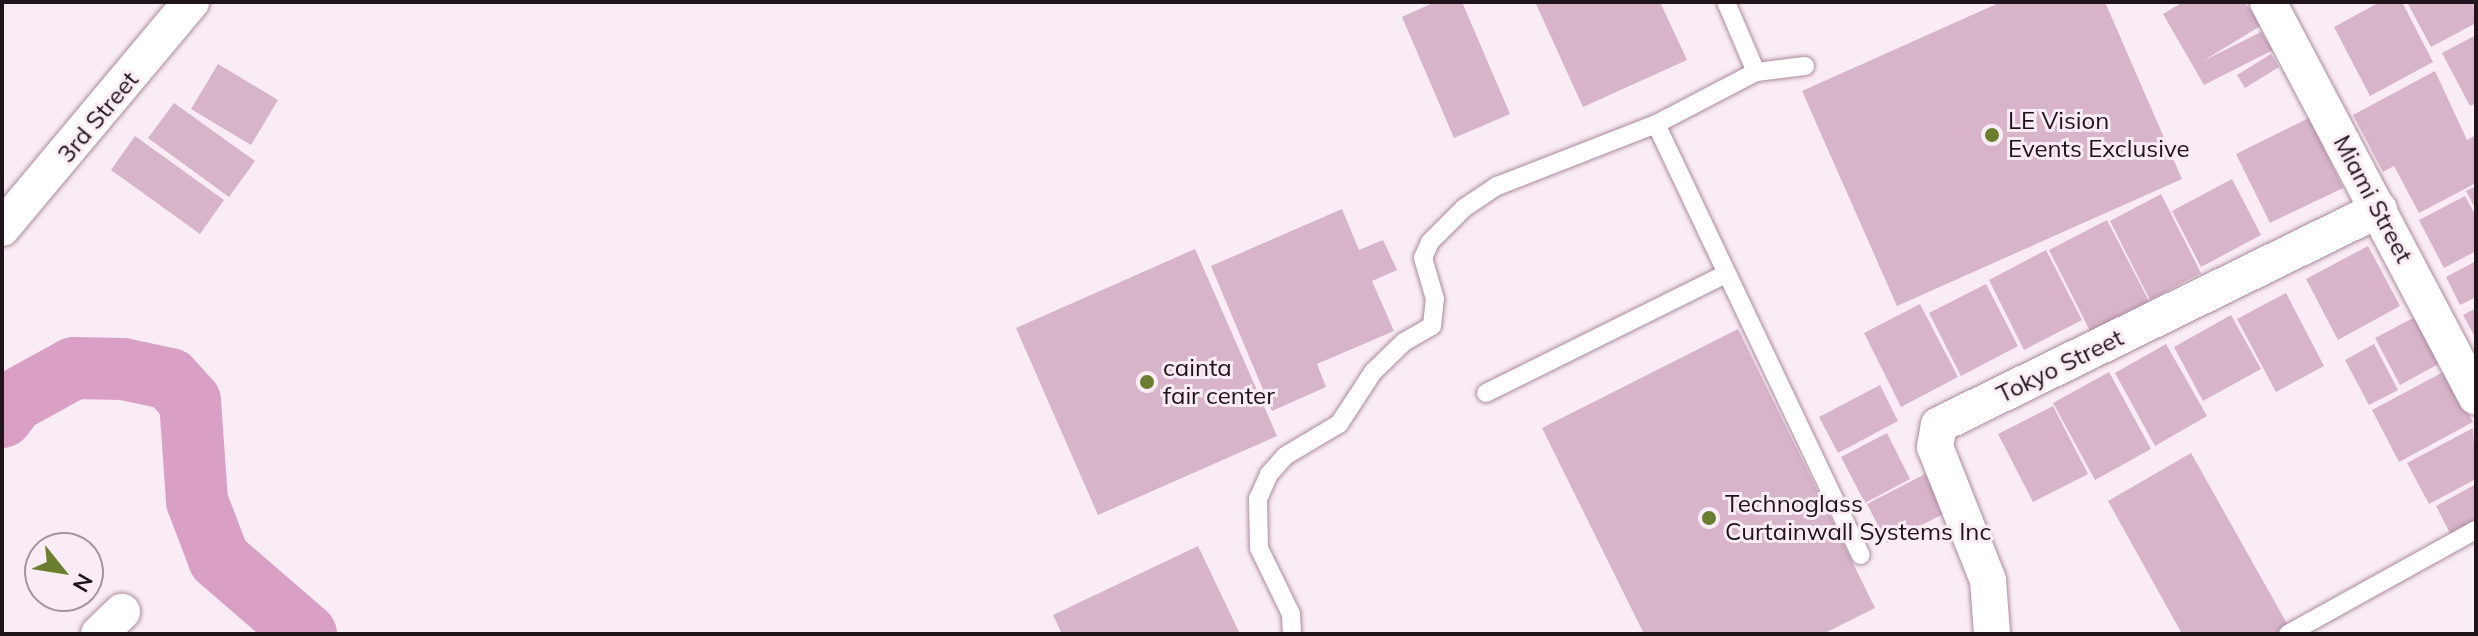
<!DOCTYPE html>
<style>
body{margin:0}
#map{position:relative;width:2478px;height:636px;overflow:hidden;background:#faecf4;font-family:Mulish,sans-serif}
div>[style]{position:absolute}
.river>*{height:62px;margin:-31px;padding:0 31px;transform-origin:31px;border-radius:31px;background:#da9fc4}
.building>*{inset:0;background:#d7b4c9}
.roads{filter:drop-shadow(0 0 2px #ab8a9e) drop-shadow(0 0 2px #ab8a9e)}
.service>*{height:18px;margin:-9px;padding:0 9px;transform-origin:9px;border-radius:9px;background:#fff}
.minor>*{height:36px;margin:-18px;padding:0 18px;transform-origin:18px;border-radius:18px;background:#fff}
.dots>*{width:22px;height:22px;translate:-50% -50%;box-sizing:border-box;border:4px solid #faecf4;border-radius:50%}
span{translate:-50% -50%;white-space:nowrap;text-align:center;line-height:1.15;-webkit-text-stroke:6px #faecf4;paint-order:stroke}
.street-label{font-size:24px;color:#20141b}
.poi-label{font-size:24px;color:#20141b}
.left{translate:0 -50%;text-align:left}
.frame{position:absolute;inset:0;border:4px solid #20141b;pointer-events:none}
.north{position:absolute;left:24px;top:532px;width:80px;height:80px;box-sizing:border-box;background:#faecf4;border:2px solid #a3969d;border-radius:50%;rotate:120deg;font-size:22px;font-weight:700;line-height:32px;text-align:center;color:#20141b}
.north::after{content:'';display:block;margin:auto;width:28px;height:36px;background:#6a7e2f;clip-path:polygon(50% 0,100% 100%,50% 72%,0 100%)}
</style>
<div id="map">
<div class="river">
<i style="left:2px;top:417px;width:20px;rotate:-53deg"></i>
<i style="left:14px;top:401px;width:68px;rotate:-28.8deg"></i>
<i style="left:74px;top:368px;width:49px;rotate:1.2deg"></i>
<i style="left:123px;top:369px;width:48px;rotate:12deg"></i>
<i style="left:170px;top:379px;width:30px;rotate:48deg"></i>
<i style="left:190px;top:401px;width:100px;rotate:86deg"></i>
<i style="left:197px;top:501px;width:62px;rotate:69.2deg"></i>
<i style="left:219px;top:559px;width:115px;rotate:40.8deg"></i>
</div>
<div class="building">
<i style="clip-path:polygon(1435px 2px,1462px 2px,1510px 114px,1454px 138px,1402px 17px)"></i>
<i style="clip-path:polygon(1535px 2px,1660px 2px,1687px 60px,1583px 107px)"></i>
<i style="clip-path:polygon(2001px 2px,2105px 2px,2182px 179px,1897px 306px,1802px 91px)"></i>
<i style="clip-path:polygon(2183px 2px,2244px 2px,2262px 25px,2203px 61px,2261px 32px,2273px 50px,2204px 85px,2163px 14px)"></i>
<i style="clip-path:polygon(2380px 2px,2402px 2px,2433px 62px,2370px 96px,2334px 27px)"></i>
<i style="clip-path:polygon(2407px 2px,2473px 2px,2476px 23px,2431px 47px)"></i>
<i style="clip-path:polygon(2476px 35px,2476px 103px,2470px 106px,2442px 53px)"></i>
<i style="clip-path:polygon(2271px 54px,2279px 67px,2245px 88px,2237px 75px)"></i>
<i style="clip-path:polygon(218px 64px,278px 100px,251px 145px,191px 109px)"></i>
<i style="clip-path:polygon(2435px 71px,2467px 140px,2476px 135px,2476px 183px,2419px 213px,2394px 166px,2383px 172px,2353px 115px)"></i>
<i style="clip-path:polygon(174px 103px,255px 161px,229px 197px,148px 138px)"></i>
<i style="clip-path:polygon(2309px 118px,2343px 188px,2270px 223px,2236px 154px)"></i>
<i style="clip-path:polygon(135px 136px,224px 200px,200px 234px,111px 170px)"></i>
<i style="clip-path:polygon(2232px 179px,2261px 235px,2201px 267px,2172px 211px)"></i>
<i style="clip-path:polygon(2476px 186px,2476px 210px,2466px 191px)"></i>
<i style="clip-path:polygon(2161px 194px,2201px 273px,2150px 300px,2110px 221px)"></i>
<i style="clip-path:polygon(2465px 196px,2476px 216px,2476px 251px,2444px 268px,2419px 220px)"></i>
<i style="clip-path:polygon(1342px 209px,1359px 250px,1383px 240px,1397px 270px,1372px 281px,1394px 331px,1317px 364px,1326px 387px,1272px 411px,1211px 266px)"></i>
<i style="clip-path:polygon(2107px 220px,2149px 301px,2090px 331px,2049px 250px)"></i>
<i style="clip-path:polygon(2368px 246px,2400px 306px,2338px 340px,2306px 279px)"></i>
<i style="clip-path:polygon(1195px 249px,1277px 436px,1098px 515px,1016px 328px)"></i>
<i style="clip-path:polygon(2046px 250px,2082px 320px,2024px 350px,1989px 280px)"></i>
<i style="clip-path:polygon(2476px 261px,2476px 297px,2460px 305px,2446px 277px)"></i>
<i style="clip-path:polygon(1986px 284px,2018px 346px,1961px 376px,1929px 313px)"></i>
<i style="clip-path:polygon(2286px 293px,2324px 366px,2276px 392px,2237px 319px)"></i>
<i style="clip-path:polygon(1920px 304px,1958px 377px,1901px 407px,1864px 333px)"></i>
<i style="clip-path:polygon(2476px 308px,2476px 339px,2463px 315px)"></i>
<i style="clip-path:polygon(2231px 315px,2261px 369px,2203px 401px,2174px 347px)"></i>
<i style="clip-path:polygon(2419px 315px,2444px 361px,2400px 385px,2375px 338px)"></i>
<i style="clip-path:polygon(1738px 329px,1875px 608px,1823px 634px,1644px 634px,1542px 428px)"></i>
<i style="clip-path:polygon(2166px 344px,2207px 416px,2155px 446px,2115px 373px)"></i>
<i style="clip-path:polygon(2374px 344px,2398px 390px,2369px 405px,2345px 360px)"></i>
<i style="clip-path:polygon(2445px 371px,2473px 422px,2399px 462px,2372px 410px)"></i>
<i style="clip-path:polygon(2109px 372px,2151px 449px,2095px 480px,2053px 403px)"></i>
<i style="clip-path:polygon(1880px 385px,1898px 421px,1838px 453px,1819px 417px)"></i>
<i style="clip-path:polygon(2053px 406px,2088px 474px,2033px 502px,1998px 434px)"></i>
<i style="clip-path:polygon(2473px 428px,2476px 479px,2429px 504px,2407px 463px)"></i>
<i style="clip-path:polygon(1887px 433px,1910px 479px,1865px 503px,1841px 457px)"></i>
<i style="clip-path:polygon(2191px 453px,2290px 629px,2281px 634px,2182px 634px,2108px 501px)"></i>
<i style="clip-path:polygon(1925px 474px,1945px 513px,1887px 543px,1867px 504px)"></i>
<i style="clip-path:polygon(2476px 484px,2476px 522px,2451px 535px,2436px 506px)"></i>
<i style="clip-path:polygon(1198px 546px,1240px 634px,1062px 634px,1053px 615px)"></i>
</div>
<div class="roads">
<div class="service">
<i style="left:1726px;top:2px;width:76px;rotate:66.8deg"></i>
<i style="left:1805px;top:66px;width:49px;rotate:173deg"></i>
<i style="left:1756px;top:72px;width:113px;rotate:152.5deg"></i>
<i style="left:1656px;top:124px;width:477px;rotate:64.6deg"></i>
<i style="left:1486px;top:393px;width:266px;rotate:-26.4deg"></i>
<i style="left:1292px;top:634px;width:20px;rotate:-93deg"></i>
<i style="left:1291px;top:614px;width:73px;rotate:-115.9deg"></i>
<i style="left:1259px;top:548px;width:49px;rotate:-91.2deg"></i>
<i style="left:1258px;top:499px;width:27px;rotate:-66deg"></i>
<i style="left:1269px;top:474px;width:24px;rotate:-48deg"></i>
<i style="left:1285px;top:456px;width:63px;rotate:-30.7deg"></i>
<i style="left:1339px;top:424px;width:62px;rotate:-56.8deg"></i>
<i style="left:1373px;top:372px;width:43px;rotate:-44.1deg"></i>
<i style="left:1404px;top:342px;width:32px;rotate:-30deg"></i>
<i style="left:1432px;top:326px;width:27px;rotate:-84deg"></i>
<i style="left:1435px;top:299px;width:43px;rotate:-106.3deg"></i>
<i style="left:1423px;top:258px;width:17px;rotate:-66deg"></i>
<i style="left:1430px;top:242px;width:48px;rotate:-45deg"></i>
<i style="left:1464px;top:208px;width:40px;rotate:-34deg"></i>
<i style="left:1497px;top:186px;width:171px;rotate:-21.3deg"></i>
<i style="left:2288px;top:634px;width:215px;rotate:-29deg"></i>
</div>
<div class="minor">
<i style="left:2268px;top:2px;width:446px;rotate:62.2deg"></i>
<i style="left:2px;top:228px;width:295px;rotate:-50.1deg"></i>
<i style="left:99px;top:634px;width:32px;rotate:-44deg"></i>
<i style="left:1992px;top:634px;width:54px;rotate:-94.2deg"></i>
<i style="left:1988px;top:580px;width:143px;rotate:-111.7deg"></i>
<i style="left:1935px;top:447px;width:22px;rotate:-80deg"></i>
<i style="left:1939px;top:425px;width:490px;rotate:-26.1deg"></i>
</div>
</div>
<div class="dots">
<i style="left:1992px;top:135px;background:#6a7e2f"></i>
<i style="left:1147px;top:382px;background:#6a7e2f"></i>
<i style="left:1709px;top:518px;background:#6a7e2f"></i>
</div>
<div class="street-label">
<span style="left:98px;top:117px;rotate:-50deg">3rd Street</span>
<span style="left:2373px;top:199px;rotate:62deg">Miami Street</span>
<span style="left:2060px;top:366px;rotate:-26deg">Tokyo Street</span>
</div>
<div class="poi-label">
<span class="left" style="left:2008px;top:135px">LE Vision<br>Events Exclusive</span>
<span class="left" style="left:1163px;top:382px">cainta<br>fair center</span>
<span class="left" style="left:1725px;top:518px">Technoglass<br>Curtainwall Systems Inc</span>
</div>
<div class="frame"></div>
<div class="north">N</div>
</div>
